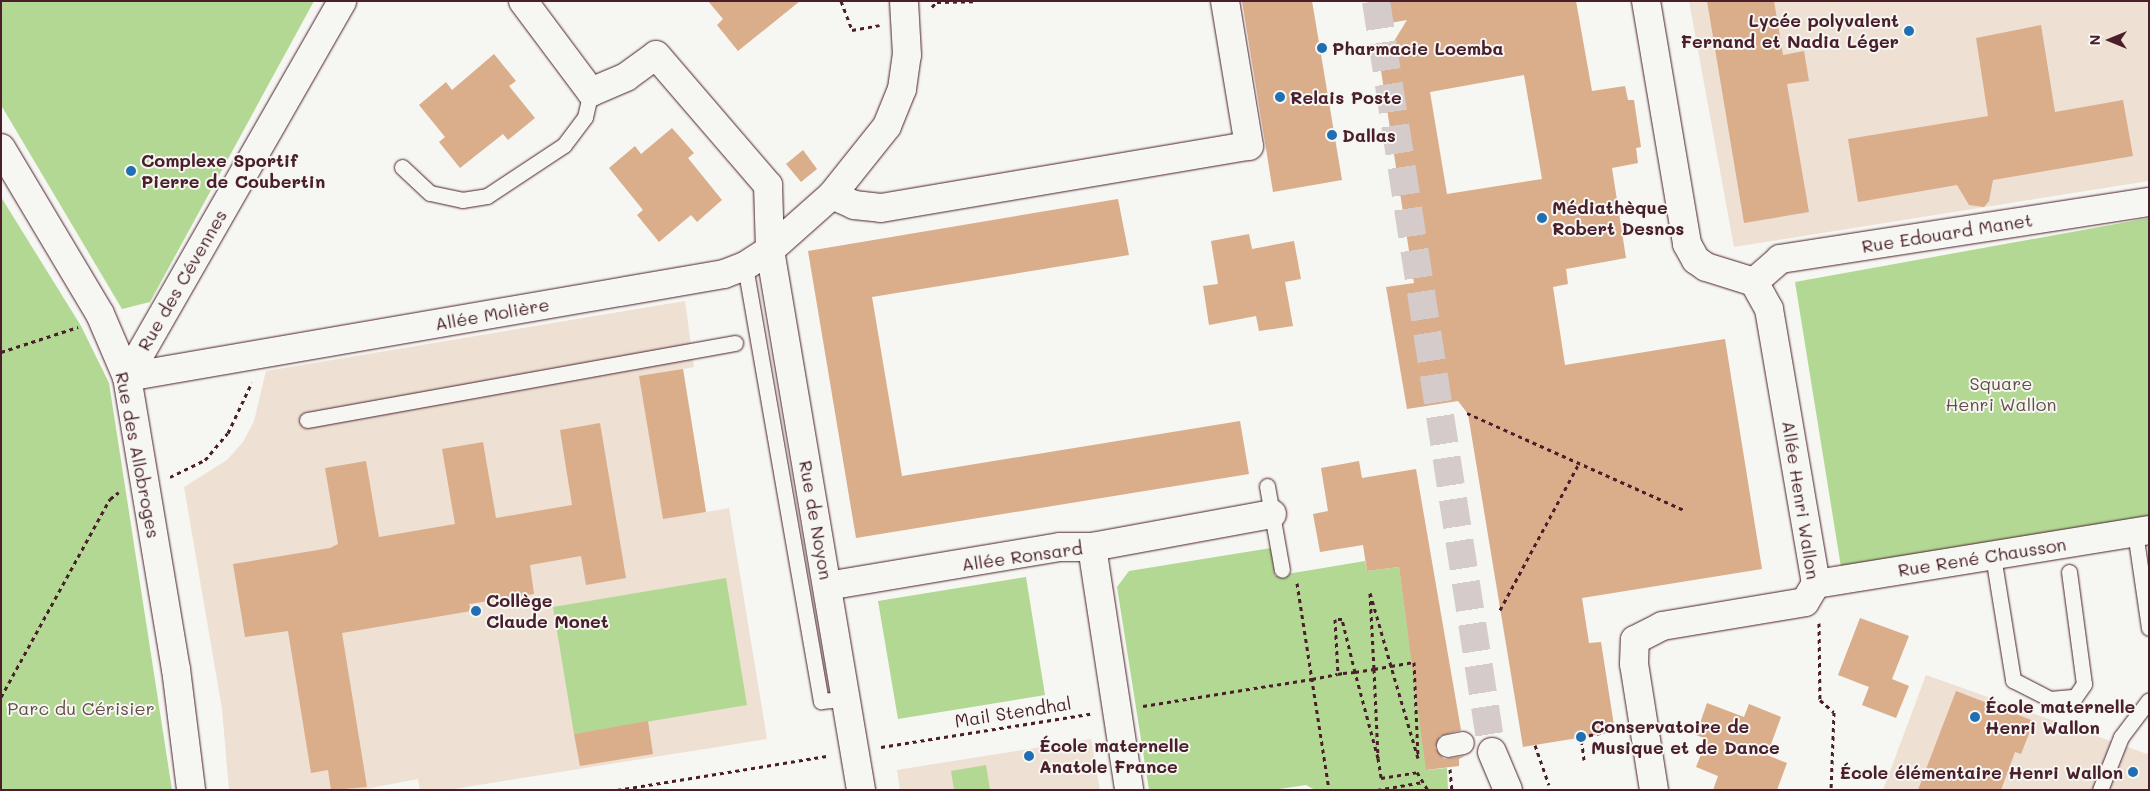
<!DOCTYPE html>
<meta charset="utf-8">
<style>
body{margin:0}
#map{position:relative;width:2150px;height:791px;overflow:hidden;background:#f6f6f2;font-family:Mali,sans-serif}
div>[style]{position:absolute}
.built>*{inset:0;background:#eee0d3}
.green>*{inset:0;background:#b2d893}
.building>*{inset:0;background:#daad8b}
.tertiary-tunnel>*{height:28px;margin-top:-14px;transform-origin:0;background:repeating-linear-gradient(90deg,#d4cbca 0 28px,transparent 0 42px)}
.path>*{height:3px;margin-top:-1.5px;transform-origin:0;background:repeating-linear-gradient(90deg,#4a1f2b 0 4px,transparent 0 8px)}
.roads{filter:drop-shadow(0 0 1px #4a1f2b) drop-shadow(0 0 1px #4a1f2b)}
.service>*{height:15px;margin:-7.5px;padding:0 7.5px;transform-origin:7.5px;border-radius:7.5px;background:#f6f6f2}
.pedestrian>*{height:22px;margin:-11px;padding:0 11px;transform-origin:11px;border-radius:11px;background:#f6f6f2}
.minor>*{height:28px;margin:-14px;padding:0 14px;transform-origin:14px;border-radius:14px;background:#f6f6f2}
.tertiary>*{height:28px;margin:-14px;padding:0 14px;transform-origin:14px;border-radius:14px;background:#f6f6f2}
.dots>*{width:14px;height:14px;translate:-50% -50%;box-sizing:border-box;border:2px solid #f6f6f2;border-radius:50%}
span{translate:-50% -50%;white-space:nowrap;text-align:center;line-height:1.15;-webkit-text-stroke:4px #f6f6f2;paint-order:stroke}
.poi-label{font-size:18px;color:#4a1f2b;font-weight:700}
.right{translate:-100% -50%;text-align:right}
.left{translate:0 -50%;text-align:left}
.street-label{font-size:18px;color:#4a1f2b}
.park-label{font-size:18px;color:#644d45}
.frame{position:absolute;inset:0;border:2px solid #4a1f2b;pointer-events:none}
.north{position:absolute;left:2085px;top:15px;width:50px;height:50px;-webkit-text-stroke:4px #f6f6f2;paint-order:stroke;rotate:270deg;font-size:14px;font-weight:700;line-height:20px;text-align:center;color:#4a1f2b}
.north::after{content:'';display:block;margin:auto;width:18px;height:22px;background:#4a1f2b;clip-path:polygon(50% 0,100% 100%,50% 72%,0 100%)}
</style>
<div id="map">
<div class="built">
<i style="clip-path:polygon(1689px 1px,2149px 1px,2149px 181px,1734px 247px)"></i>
<i style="clip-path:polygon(685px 301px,694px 367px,683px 369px,706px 512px,729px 508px,767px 739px,447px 790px,420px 790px,418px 779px,360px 790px,229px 790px,222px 709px,184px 487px,227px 460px,243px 442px,254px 421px,266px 371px)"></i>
<i style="clip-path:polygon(1926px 675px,2147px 754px,2149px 749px,2149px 790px,1883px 790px)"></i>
<i style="clip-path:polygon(1091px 739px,1100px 790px,900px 790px,897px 770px)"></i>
</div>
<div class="green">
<i style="clip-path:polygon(1px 1px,314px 1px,150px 302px,122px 309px,1px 105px)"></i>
<i style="clip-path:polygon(1px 197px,81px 326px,109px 383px,172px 790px,1px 790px)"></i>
<i style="clip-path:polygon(2149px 218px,2149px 520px,1841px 567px,1795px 282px)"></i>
<i style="clip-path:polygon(1271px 548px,1275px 576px,1365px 561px,1367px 571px,1399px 567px,1427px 770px,1447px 768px,1448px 790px,1315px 790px,1306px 785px,1272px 790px,1149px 790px,1117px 587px,1129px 571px)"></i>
<i style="clip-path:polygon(1026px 577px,1045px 695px,898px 719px,878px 601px)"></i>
<i style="clip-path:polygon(726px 578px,747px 705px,574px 734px,553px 607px)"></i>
<i style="clip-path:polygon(986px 765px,990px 790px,954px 790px,951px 771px)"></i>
</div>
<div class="building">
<i style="clip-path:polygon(708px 1px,800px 1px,738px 51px,717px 25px,723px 19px)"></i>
<i style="clip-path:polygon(1242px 1px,1312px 1px,1342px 180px,1273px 192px)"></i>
<i style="clip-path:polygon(evenodd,1369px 1px,1576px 1px,1592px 91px,1625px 86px,1628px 100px,1634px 100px,1641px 147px,1636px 148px,1638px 163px,1612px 168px,1626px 258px,1566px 269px,1568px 284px,1553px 287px,1565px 365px,1725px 339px,1762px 569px,1582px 598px,1589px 643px,1601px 642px,1615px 732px,1523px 747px,1468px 414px,1458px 401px,1407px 409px,1386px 287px,1414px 283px,1380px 64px,1407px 20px,1373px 26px,1369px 1px,1524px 75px,1542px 179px,1447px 194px,1430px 92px,1524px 75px)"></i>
<i style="clip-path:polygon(1707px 1px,1774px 1px,1783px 55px,1804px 51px,1809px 81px,1787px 84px,1809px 212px,1744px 223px)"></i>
<i style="clip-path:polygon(2041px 25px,2055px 112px,2123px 100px,2133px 156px,1993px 180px,1989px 201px,1984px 207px,1969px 205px,1957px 185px,1858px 202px,1848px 139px,1988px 116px,1976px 38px)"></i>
<i style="clip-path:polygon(494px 54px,516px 81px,509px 86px,535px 118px,508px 140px,503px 134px,460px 168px,439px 142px,445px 137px,419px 105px,446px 82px,452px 90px)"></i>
<i style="clip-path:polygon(672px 128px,694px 153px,688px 158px,722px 200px,697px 222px,691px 215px,659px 242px,637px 215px,643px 210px,609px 168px,635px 146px,641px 154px)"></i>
<i style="clip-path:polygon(803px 150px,817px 169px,801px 182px,786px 164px)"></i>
<i style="clip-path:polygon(1118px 199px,1129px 255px,872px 297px,902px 476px,1240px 421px,1249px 474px,856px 538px,808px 251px)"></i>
<i style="clip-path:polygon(1249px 234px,1252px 249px,1294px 241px,1301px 279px,1285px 282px,1293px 326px,1259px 331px,1256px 316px,1209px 325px,1203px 286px,1218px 284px,1211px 241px)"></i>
<i style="clip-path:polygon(683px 369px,706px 512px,663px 519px,639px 376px)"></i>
<i style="clip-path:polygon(600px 423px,626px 578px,586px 585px,581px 556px,530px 565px,534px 594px,469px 604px,471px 611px,342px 633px,367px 787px,331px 790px,328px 770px,311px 773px,288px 631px,245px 637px,233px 564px,330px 548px,338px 544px,325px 468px,366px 461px,379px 537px,455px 524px,442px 449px,483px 442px,496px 518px,572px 505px,560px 430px)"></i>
<i style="clip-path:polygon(1359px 461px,1362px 478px,1416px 469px,1461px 730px,1440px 736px,1435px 748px,1444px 759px,1465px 756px,1459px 759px,1459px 766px,1426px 770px,1399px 567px,1367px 571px,1363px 545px,1320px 552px,1313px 514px,1328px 511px,1321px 468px)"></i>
<i style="clip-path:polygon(1860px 618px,1909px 636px,1892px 679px,1909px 686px,1896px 718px,1862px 705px,1869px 687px,1838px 675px)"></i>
<i style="clip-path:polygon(1956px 691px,2034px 721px,2021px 754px,2015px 752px,2001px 790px,1918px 790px)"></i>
<i style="clip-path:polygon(1707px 703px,1744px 717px,1749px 704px,1781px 717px,1767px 755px,1787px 763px,1777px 790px,1713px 790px,1718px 776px,1696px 767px,1707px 739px,1696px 735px)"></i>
<i style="clip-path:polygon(648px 721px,653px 754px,580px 766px,574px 734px)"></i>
</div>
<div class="tertiary-tunnel">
<i style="left:1376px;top:1px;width:760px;rotate:81.22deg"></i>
</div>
<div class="path">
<i style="left:841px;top:1px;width:31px;rotate:69deg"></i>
<i style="left:852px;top:30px;width:28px;rotate:-10deg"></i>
<i style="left:937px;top:2px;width:39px;rotate:-1deg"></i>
<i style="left:932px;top:7px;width:8px;rotate:-50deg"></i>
<i style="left:1px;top:352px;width:81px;rotate:-18deg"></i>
<i style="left:1467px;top:413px;width:238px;rotate:24.1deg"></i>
<i style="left:170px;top:477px;width:39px;rotate:-26deg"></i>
<i style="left:205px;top:460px;width:35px;rotate:-50deg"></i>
<i style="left:228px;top:433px;width:56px;rotate:-64.8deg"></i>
<i style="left:1297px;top:583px;width:209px;rotate:81.2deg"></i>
<i style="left:1500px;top:610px;width:167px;rotate:-61.7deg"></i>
<i style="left:1819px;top:623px;width:77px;rotate:89.3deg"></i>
<i style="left:1820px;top:700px;width:18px;rotate:41deg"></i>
<i style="left:1834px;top:712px;width:78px;rotate:92.2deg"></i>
<i style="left:1px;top:697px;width:226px;rotate:-61.2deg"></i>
<i style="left:110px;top:499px;width:11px;rotate:-38deg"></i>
<i style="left:1143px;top:706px;width:171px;rotate:-9.1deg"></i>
<i style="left:1312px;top:679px;width:26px;rotate:-11deg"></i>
<i style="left:1338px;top:674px;width:5px;rotate:-11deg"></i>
<i style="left:1343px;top:673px;width:12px;rotate:-5deg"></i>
<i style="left:1355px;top:672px;width:19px;rotate:-9deg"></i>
<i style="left:1374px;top:669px;width:17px;rotate:-10deg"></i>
<i style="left:1391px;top:666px;width:23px;rotate:-10deg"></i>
<i style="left:1414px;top:662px;width:96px;rotate:87.6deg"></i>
<i style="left:1418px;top:758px;width:96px;rotate:-106.4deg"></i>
<i style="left:1391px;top:666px;width:76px;rotate:-106deg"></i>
<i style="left:1370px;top:593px;width:76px;rotate:87deg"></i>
<i style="left:1374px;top:669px;width:89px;rotate:87.4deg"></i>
<i style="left:1378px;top:758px;width:89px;rotate:-105deg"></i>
<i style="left:1355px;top:672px;width:55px;rotate:-103.8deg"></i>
<i style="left:1342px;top:619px;width:7px;rotate:180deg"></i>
<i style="left:1335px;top:619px;width:55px;rotate:86.9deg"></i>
<i style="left:1535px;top:745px;width:42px;rotate:70.7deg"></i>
<i style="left:881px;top:747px;width:212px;rotate:-9deg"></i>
<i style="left:1378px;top:758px;width:20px;rotate:81deg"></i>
<i style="left:1381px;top:778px;width:36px;rotate:-9deg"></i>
<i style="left:1417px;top:772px;width:21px;rotate:59deg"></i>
<i style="left:1584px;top:760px;width:23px;rotate:-97deg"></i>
<i style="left:1581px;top:737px;width:35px;rotate:-12deg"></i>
<i style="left:1450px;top:769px;width:21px;rotate:85deg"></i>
<i style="left:617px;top:790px;width:214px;rotate:-9.2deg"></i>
<i style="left:1377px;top:790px;width:47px;rotate:-9.9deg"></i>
</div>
<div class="roads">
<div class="service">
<i style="left:402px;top:167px;width:38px;rotate:43deg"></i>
<i style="left:430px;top:193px;width:33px;rotate:12deg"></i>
<i style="left:462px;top:200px;width:25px;rotate:-9deg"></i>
<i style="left:487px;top:196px;width:92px;rotate:-33.5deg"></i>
<i style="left:564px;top:145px;width:35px;rotate:-53deg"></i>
<i style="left:585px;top:117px;width:26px;rotate:-77deg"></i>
<i style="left:745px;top:266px;width:442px;rotate:80.1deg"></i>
<i style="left:821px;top:701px;width:25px;rotate:-5deg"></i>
<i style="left:307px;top:420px;width:435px;rotate:-10.2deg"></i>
<i style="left:1267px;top:486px;width:85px;rotate:79.9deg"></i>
<i style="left:2135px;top:532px;width:97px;rotate:81.7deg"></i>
<i style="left:1993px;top:556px;width:126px;rotate:80.8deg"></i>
<i style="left:2013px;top:680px;width:42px;rotate:27.2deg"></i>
<i style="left:2050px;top:699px;width:25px;rotate:-5deg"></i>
<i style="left:2075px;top:697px;width:16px;rotate:-55deg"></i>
<i style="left:2084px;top:684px;width:113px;rotate:-97.6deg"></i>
<i style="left:2100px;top:790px;width:57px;rotate:-68.4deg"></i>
<i style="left:2121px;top:737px;width:46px;rotate:-52.9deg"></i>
</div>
<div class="pedestrian">
<i style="left:1448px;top:746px;width:15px;rotate:-11deg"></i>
</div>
<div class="minor">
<i style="left:523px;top:1px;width:114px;rotate:53.2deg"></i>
<i style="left:591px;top:92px;width:38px;rotate:-23deg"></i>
<i style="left:626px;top:77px;width:37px;rotate:-36deg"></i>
<i style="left:656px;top:55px;width:172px;rotate:49.3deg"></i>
<i style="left:768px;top:185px;width:65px;rotate:88.2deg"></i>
<i style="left:770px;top:250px;width:548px;rotate:80.43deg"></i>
<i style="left:1646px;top:1px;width:246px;rotate:80.4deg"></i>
<i style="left:1687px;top:244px;width:18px;rotate:61deg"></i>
<i style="left:1696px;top:260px;width:12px;rotate:35deg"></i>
<i style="left:1706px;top:267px;width:50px;rotate:17.4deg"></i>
<i style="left:1px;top:148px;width:193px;rotate:59.2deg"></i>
<i style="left:100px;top:314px;width:69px;rotate:66.8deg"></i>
<i style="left:127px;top:377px;width:296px;rotate:80.5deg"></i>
<i style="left:176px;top:669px;width:122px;rotate:82.9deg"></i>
<i style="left:832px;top:195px;width:24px;rotate:24deg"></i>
<i style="left:854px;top:205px;width:27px;rotate:6deg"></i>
<i style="left:881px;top:208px;width:373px;rotate:-9.6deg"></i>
<i style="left:1249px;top:146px;width:147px;rotate:-99.4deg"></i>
<i style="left:1754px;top:282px;width:35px;rotate:-41deg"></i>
<i style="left:1780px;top:259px;width:373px;rotate:-8.8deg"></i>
<i style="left:127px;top:377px;width:606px;rotate:-9.79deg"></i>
<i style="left:724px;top:274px;width:22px;rotate:-21deg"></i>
<i style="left:745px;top:266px;width:30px;rotate:-33deg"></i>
<i style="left:770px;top:250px;width:83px;rotate:-41.6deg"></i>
<i style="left:832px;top:195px;width:88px;rotate:-51.4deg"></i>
<i style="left:887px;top:126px;width:40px;rotate:-68deg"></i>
<i style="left:902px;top:89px;width:34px;rotate:-82deg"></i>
<i style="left:907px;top:55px;width:54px;rotate:-93.2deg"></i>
<i style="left:127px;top:377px;width:433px;rotate:-60.2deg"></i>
<i style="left:1092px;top:547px;width:246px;rotate:81.3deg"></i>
<i style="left:1816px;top:584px;width:337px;rotate:-9.2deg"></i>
<i style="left:827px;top:586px;width:236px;rotate:-9.5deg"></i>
<i style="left:1060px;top:547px;width:32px"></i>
<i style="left:1092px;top:547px;width:183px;rotate:-10.4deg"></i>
<i style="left:1654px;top:790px;width:128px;rotate:-99deg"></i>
<i style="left:1634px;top:664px;width:24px;rotate:-88deg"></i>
<i style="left:1635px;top:640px;width:30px;rotate:-27deg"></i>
<i style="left:1662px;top:626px;width:145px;rotate:-9.5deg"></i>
<i style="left:1805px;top:602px;width:21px;rotate:-59deg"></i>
<i style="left:1816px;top:584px;width:279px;rotate:-99.7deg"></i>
<i style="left:1769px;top:309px;width:31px;rotate:-119deg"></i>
</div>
<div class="tertiary">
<i style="left:1492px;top:752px;width:41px;rotate:67.2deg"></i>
</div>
</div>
<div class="dots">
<i style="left:1909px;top:31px;background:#1f6fb2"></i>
<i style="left:1322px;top:48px;background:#1f6fb2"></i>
<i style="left:1280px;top:97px;background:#1f6fb2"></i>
<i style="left:1332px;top:135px;background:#1f6fb2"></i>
<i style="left:131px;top:171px;background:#1f6fb2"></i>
<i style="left:1542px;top:218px;background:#1f6fb2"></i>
<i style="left:476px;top:611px;background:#1f6fb2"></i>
<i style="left:1975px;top:717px;background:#1f6fb2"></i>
<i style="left:1581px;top:737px;background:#1f6fb2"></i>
<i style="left:1029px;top:756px;background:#1f6fb2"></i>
<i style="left:2133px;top:772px;background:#1f6fb2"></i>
</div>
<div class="poi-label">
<span class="right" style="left:1899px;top:31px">Lycée polyvalent<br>Fernand et Nadia Léger</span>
<span class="left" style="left:1332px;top:48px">Pharmacie Loemba</span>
<span class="left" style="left:1290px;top:97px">Relais Poste</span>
<span class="left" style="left:1342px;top:135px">Dallas</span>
<span class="left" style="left:141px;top:171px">Complexe Sportif<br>Pierre de Coubertin</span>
<span class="left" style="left:1552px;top:218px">Médiathèque<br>Robert Desnos</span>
<span class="left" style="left:486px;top:611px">Collège<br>Claude Monet</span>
<span class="left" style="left:1985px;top:717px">École maternelle<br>Henri Wallon</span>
<span class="left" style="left:1591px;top:737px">Conservatoire de<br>Musique et de Dance</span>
<span class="left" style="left:1039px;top:756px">École maternelle<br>Anatole France</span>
<span class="right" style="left:2123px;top:772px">École élémentaire Henri Wallon</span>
</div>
<div class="street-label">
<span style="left:1947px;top:233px;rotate:-9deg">Rue Edouard Manet</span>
<span style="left:182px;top:280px;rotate:-60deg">Rue des Cévennes</span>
<span style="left:492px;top:314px;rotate:-10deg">Allée Molière</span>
<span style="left:138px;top:455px;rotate:79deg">Rue des Allobroges</span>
<span style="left:1801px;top:500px;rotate:81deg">Allée Henri Wallon</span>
<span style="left:816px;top:520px;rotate:80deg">Rue de Noyon</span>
<span style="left:1022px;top:556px;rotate:-8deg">Allée Ronsard</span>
<span style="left:1982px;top:557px;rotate:-9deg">Rue René Chausson</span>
<span style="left:1013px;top:712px;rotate:-9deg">Mail Stendhal</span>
</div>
<div class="park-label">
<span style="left:2001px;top:394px">Square<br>Henri Wallon</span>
<span style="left:81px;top:708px">Parc du Cérisier</span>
</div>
<div class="frame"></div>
<div class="north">N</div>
</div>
